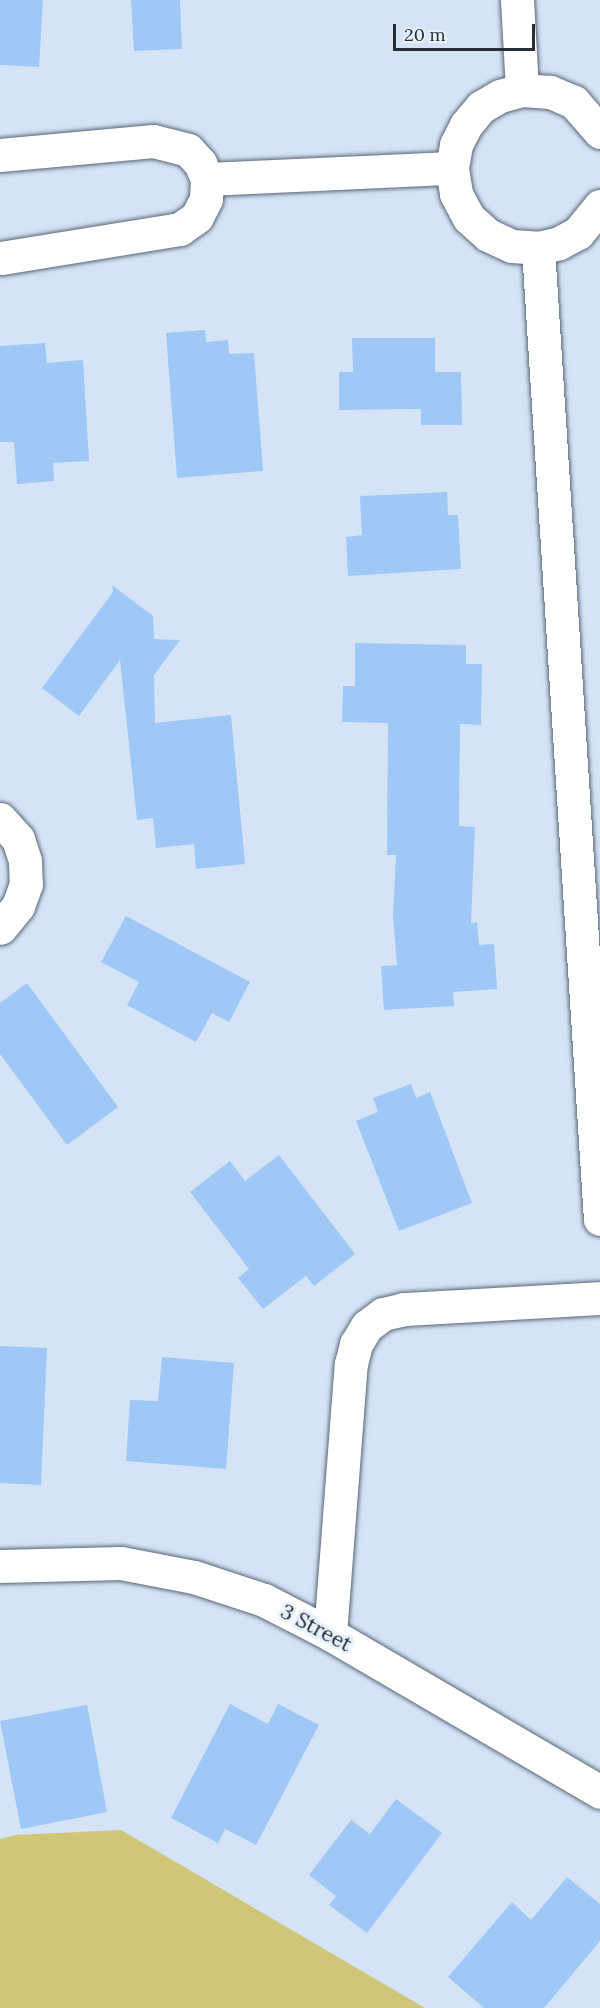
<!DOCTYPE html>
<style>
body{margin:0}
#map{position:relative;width:600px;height:2008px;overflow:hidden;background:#d4e4f6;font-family:Lora,serif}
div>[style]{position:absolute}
.green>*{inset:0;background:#cfc677}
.building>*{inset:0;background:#9fc8f6}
.roads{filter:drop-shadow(0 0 2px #596777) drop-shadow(0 0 2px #596777)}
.minor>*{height:33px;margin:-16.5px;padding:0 16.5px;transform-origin:16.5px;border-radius:16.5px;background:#fff}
span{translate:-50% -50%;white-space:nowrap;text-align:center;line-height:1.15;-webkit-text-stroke:6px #e6f0fb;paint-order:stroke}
.street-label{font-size:21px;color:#282e35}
.scale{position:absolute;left:393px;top:24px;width:142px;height:27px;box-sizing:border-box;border:3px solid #282e35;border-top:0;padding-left:8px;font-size:18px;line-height:21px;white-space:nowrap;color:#282e35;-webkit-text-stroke:4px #e6f0fb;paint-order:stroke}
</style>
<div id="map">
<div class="green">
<i style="clip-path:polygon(121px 1830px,425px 2008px,0 2008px,0 1839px,16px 1835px)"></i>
</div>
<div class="building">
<i style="clip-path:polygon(0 0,43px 0,39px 67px,0 65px)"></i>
<i style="clip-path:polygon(131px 0,180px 0,182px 49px,134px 51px)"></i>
<i style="clip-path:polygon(205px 330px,206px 342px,228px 340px,229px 354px,254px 353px,263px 471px,177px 478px,166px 333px)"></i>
<i style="clip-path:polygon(352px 338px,435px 338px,435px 372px,461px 372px,462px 425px,421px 425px,421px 409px,339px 410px,339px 372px,353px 372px)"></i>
<i style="clip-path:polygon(45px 343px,47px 363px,83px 360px,89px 461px,53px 463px,54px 481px,17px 484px,14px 442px,0 442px,0 346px)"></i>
<i style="clip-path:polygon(447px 492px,448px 515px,458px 515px,461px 569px,348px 576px,346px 537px,362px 535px,360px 496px)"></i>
<i style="clip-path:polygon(112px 585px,153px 616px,154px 639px,180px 640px,154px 675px,155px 723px,231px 715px,245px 864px,196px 869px,194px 844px,156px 848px,153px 818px,137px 820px,120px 660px,79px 716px,42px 688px,113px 592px)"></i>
<i style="clip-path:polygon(355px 643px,466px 645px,466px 664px,482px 664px,481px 725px,460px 724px,459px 826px,475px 827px,471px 923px,477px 922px,479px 945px,494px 944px,497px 989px,453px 992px,454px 1006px,384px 1010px,381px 966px,397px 965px,393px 916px,396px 855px,387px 855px,388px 723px,342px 722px,343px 686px,355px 686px)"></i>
<i style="clip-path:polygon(126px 916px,250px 982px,229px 1022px,212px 1013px,196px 1042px,127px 1005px,139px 982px,101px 962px)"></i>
<i style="clip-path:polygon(27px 983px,118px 1107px,67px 1145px,0 1054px,0 1003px)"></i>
<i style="clip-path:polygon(411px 1084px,416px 1098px,430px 1092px,472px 1203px,399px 1231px,356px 1121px,378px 1112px,373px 1098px)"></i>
<i style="clip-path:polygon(279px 1155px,355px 1254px,314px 1286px,306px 1276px,263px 1309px,238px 1278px,249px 1269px,190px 1192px,230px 1161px,245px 1181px)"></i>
<i style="clip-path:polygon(0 1346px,47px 1348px,41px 1485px,0 1483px)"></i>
<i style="clip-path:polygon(162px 1357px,234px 1363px,226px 1469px,126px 1461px,130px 1400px,158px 1401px)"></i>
<i style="clip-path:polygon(230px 1704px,268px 1724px,278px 1704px,319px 1725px,256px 1845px,225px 1829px,218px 1843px,171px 1818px)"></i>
<i style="clip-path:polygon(87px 1705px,107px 1812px,21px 1829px,0 1721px)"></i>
<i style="clip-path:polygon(396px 1799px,442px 1833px,367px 1933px,329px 1905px,336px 1896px,309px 1875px,351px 1820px,370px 1834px)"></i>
<i style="clip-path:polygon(567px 1877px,600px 1904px,600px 1941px,544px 2008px,484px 2008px,448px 1977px,512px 1902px,531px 1920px)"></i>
</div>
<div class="roads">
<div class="minor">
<i style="left:517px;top:0;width:90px;rotate:86.8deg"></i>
<i style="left:600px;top:132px;width:40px;rotate:-131deg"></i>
<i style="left:574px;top:102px;width:26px;rotate:-157deg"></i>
<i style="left:550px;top:92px;width:28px;rotate:-176deg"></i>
<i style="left:522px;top:90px;width:23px;rotate:165deg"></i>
<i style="left:500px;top:96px;width:22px;rotate:150deg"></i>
<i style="left:481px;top:107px;width:23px;rotate:130deg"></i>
<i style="left:466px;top:125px;width:22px;rotate:117deg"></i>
<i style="left:456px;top:145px;width:23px;rotate:100deg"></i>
<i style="left:452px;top:168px;width:26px;rotate:81deg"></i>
<i style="left:456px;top:194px;width:27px;rotate:62deg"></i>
<i style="left:469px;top:218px;width:25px;rotate:42deg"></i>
<i style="left:488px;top:235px;width:26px;rotate:25deg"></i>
<i style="left:512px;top:246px;width:26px;rotate:4deg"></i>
<i style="left:538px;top:248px;width:22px;rotate:-13deg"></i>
<i style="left:559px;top:243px;width:21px;rotate:-28deg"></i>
<i style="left:578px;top:233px;width:35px;rotate:-51deg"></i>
<i style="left:0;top:155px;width:154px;rotate:-5.2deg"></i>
<i style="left:153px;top:141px;width:36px;rotate:14deg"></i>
<i style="left:188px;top:150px;width:18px;rotate:47deg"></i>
<i style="left:200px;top:163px;width:17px;rotate:66deg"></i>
<i style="left:207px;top:179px;width:20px;rotate:93deg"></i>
<i style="left:206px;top:199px;width:20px;rotate:117deg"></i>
<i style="left:197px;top:217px;width:21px;rotate:145deg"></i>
<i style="left:180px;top:229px;width:182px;rotate:170.8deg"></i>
<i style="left:207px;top:179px;width:245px;rotate:-2.6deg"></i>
<i style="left:538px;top:248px;width:973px;rotate:86.35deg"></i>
<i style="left:0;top:819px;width:27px;rotate:48deg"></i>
<i style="left:18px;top:839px;width:23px;rotate:72deg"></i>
<i style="left:25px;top:861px;width:23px;rotate:88deg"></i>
<i style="left:26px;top:884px;width:23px;rotate:110deg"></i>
<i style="left:18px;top:906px;width:28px;rotate:129deg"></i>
<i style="left:0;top:1566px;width:121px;rotate:-1.4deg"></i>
<i style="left:121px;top:1563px;width:74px;rotate:10.9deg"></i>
<i style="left:194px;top:1577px;width:74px;rotate:18.2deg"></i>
<i style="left:264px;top:1600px;width:74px;rotate:27.3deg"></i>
<i style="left:330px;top:1634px;width:313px;rotate:30.3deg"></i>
<i style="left:330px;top:1634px;width:271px;rotate:-85.6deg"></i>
<i style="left:351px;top:1364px;width:21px;rotate:-76deg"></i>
<i style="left:356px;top:1344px;width:21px;rotate:-59deg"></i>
<i style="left:367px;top:1326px;width:20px;rotate:-37deg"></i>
<i style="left:383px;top:1314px;width:22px;rotate:-13deg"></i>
<i style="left:404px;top:1309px;width:196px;rotate:-3.2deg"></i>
</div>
</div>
<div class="street-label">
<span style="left:316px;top:1628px;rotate:28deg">3 Street</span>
</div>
<div class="scale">20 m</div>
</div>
